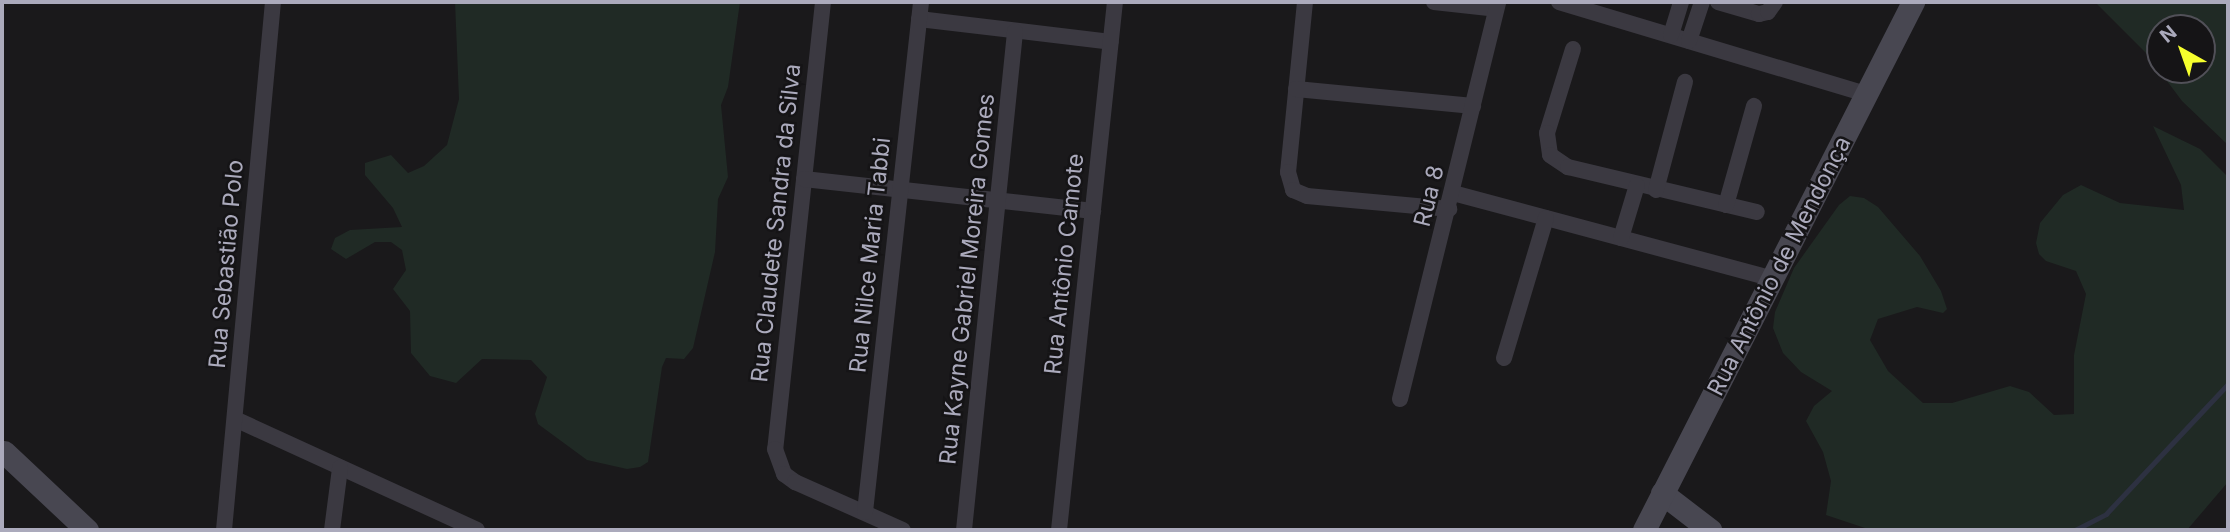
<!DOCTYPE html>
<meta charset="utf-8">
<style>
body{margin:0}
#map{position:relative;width:2230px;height:532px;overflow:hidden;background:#1a191b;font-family:Inter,sans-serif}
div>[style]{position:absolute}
.green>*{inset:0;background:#202a25}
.stream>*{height:4.5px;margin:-2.25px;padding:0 2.25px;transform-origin:2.25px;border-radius:2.25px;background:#2d3141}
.street>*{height:16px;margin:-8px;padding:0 8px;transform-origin:8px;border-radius:8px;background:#3b3941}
.secondary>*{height:23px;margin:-11.5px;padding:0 11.5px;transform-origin:11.5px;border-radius:11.5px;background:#484751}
span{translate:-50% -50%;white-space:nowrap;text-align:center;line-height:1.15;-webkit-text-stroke:5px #151416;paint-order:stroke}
.street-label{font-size:23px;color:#abaabc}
.frame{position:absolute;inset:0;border:4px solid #abaabc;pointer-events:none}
.north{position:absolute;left:2146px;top:14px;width:70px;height:70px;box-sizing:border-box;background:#151416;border:2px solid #515058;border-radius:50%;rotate:320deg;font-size:19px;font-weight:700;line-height:28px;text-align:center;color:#abaabc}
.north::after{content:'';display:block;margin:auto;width:24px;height:32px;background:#f6ff2d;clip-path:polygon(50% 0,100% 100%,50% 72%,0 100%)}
</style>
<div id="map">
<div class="green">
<i style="clip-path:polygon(455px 2px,740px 2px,728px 87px,721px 105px,728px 177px,718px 199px,715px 252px,693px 348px,684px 359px,666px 358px,662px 367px,648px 462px,640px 467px,627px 469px,587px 460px,538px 424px,535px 414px,547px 377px,531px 360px,482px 359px,456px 383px,430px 376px,411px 353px,410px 311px,393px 289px,406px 270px,402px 250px,391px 242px,375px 242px,346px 259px,331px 249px,335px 238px,350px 230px,402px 227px,393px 208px,365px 175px,365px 163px,391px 155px,408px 173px,424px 166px,447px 145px,459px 99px)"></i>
<i style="clip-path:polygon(evenodd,2095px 2px,2228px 2px,2228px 145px,2182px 101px,2146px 53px,2095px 2px,2160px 28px,2202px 28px,2202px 70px,2160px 70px,2160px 28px)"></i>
<i style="clip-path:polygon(2153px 126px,2200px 149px,2228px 177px,2228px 482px,2187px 530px,1871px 530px,1826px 515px,1831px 481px,1823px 452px,1806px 421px,1814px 406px,1832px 391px,1801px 372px,1783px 353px,1773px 328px,1775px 312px,1794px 268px,1839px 205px,1850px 196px,1864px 198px,1878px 207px,1920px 256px,1941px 291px,1947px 309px,1943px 313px,1917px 307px,1878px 319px,1870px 340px,1888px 371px,1923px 403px,1952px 403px,2010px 386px,2029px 392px,2054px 415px,2074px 414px,2074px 355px,2086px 294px,2076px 271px,2046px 261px,2039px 254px,2036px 243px,2040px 223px,2063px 195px,2081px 185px,2120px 203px,2184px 210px,2181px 185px)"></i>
</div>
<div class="stream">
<i style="left:2075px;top:530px;width:35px;rotate:-27deg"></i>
<i style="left:2106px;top:514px;width:178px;rotate:-46.8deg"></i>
</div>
<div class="street">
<i style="left:823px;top:2px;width:450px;rotate:96.1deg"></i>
<i style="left:775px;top:449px;width:27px;rotate:70deg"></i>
<i style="left:784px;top:474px;width:14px;rotate:36deg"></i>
<i style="left:795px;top:482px;width:118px;rotate:24deg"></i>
<i style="left:1305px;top:2px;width:171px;rotate:95.7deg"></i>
<i style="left:1288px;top:172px;width:19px;rotate:74deg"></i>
<i style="left:1293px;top:190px;width:15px;rotate:23deg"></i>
<i style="left:1307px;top:196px;width:143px;rotate:5.2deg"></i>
<i style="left:1434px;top:2px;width:62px;rotate:6.4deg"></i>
<i style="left:1559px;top:2px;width:320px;rotate:16.7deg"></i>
<i style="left:1718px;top:2px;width:43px;rotate:16.3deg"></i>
<i style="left:1759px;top:14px;width:9px;rotate:-13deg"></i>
<i style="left:1768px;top:12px;width:12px;rotate:-55deg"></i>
<i style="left:919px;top:19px;width:193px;rotate:6.8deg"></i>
<i style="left:1671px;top:35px;width:34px;rotate:-73deg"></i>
<i style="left:1689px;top:41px;width:41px;rotate:-71.6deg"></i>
<i style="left:1573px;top:49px;width:88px;rotate:107.2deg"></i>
<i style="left:1547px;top:133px;width:22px;rotate:82deg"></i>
<i style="left:1550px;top:155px;width:22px;rotate:34deg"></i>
<i style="left:1568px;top:167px;width:194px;rotate:13.4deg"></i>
<i style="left:1296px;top:89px;width:178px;rotate:5.5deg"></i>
<i style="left:804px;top:179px;width:291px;rotate:6.3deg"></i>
<i style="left:1656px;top:190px;width:112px;rotate:-75deg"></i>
<i style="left:1453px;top:193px;width:332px;rotate:15deg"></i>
<i style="left:1726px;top:205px;width:103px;rotate:-74.2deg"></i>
<i style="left:1621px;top:238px;width:55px;rotate:-73.2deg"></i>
<i style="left:1504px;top:358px;width:146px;rotate:-73.3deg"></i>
<i style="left:1400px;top:399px;width:409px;rotate:-76.1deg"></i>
<i style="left:235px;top:419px;width:266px;rotate:24.6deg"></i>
<i style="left:865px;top:512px;width:513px;rotate:-83.73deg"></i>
<i style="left:224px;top:530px;width:530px;rotate:-84.7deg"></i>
<i style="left:332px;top:530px;width:63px;rotate:-82.6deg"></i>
<i style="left:964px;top:530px;width:501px;rotate:-84.15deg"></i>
<i style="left:1059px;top:530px;width:531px;rotate:-83.95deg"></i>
</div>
<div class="secondary">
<i style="left:4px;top:452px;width:114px;rotate:43.2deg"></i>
<i style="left:1662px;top:493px;width:61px;rotate:37.6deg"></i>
<i style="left:1644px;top:530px;width:593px;rotate:-63deg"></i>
</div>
<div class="street-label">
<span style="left:1429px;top:196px;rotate:-76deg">Rua 8</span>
<span style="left:776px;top:223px;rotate:-84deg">Rua Claudete Sandra da Silva</span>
<span style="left:870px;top:255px;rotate:-84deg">Rua Nilce Maria Tabbi</span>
<span style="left:226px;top:264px;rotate:-85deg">Rua Sebastião Polo</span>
<span style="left:1064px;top:264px;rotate:-84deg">Rua Antônio Camote</span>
<span style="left:1779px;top:266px;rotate:-63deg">Rua Antônio de Mendonça</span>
<span style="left:967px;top:279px;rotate:-84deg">Rua Kayne Gabriel Moreira Gomes</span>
</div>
<div class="frame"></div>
<div class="north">N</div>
</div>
